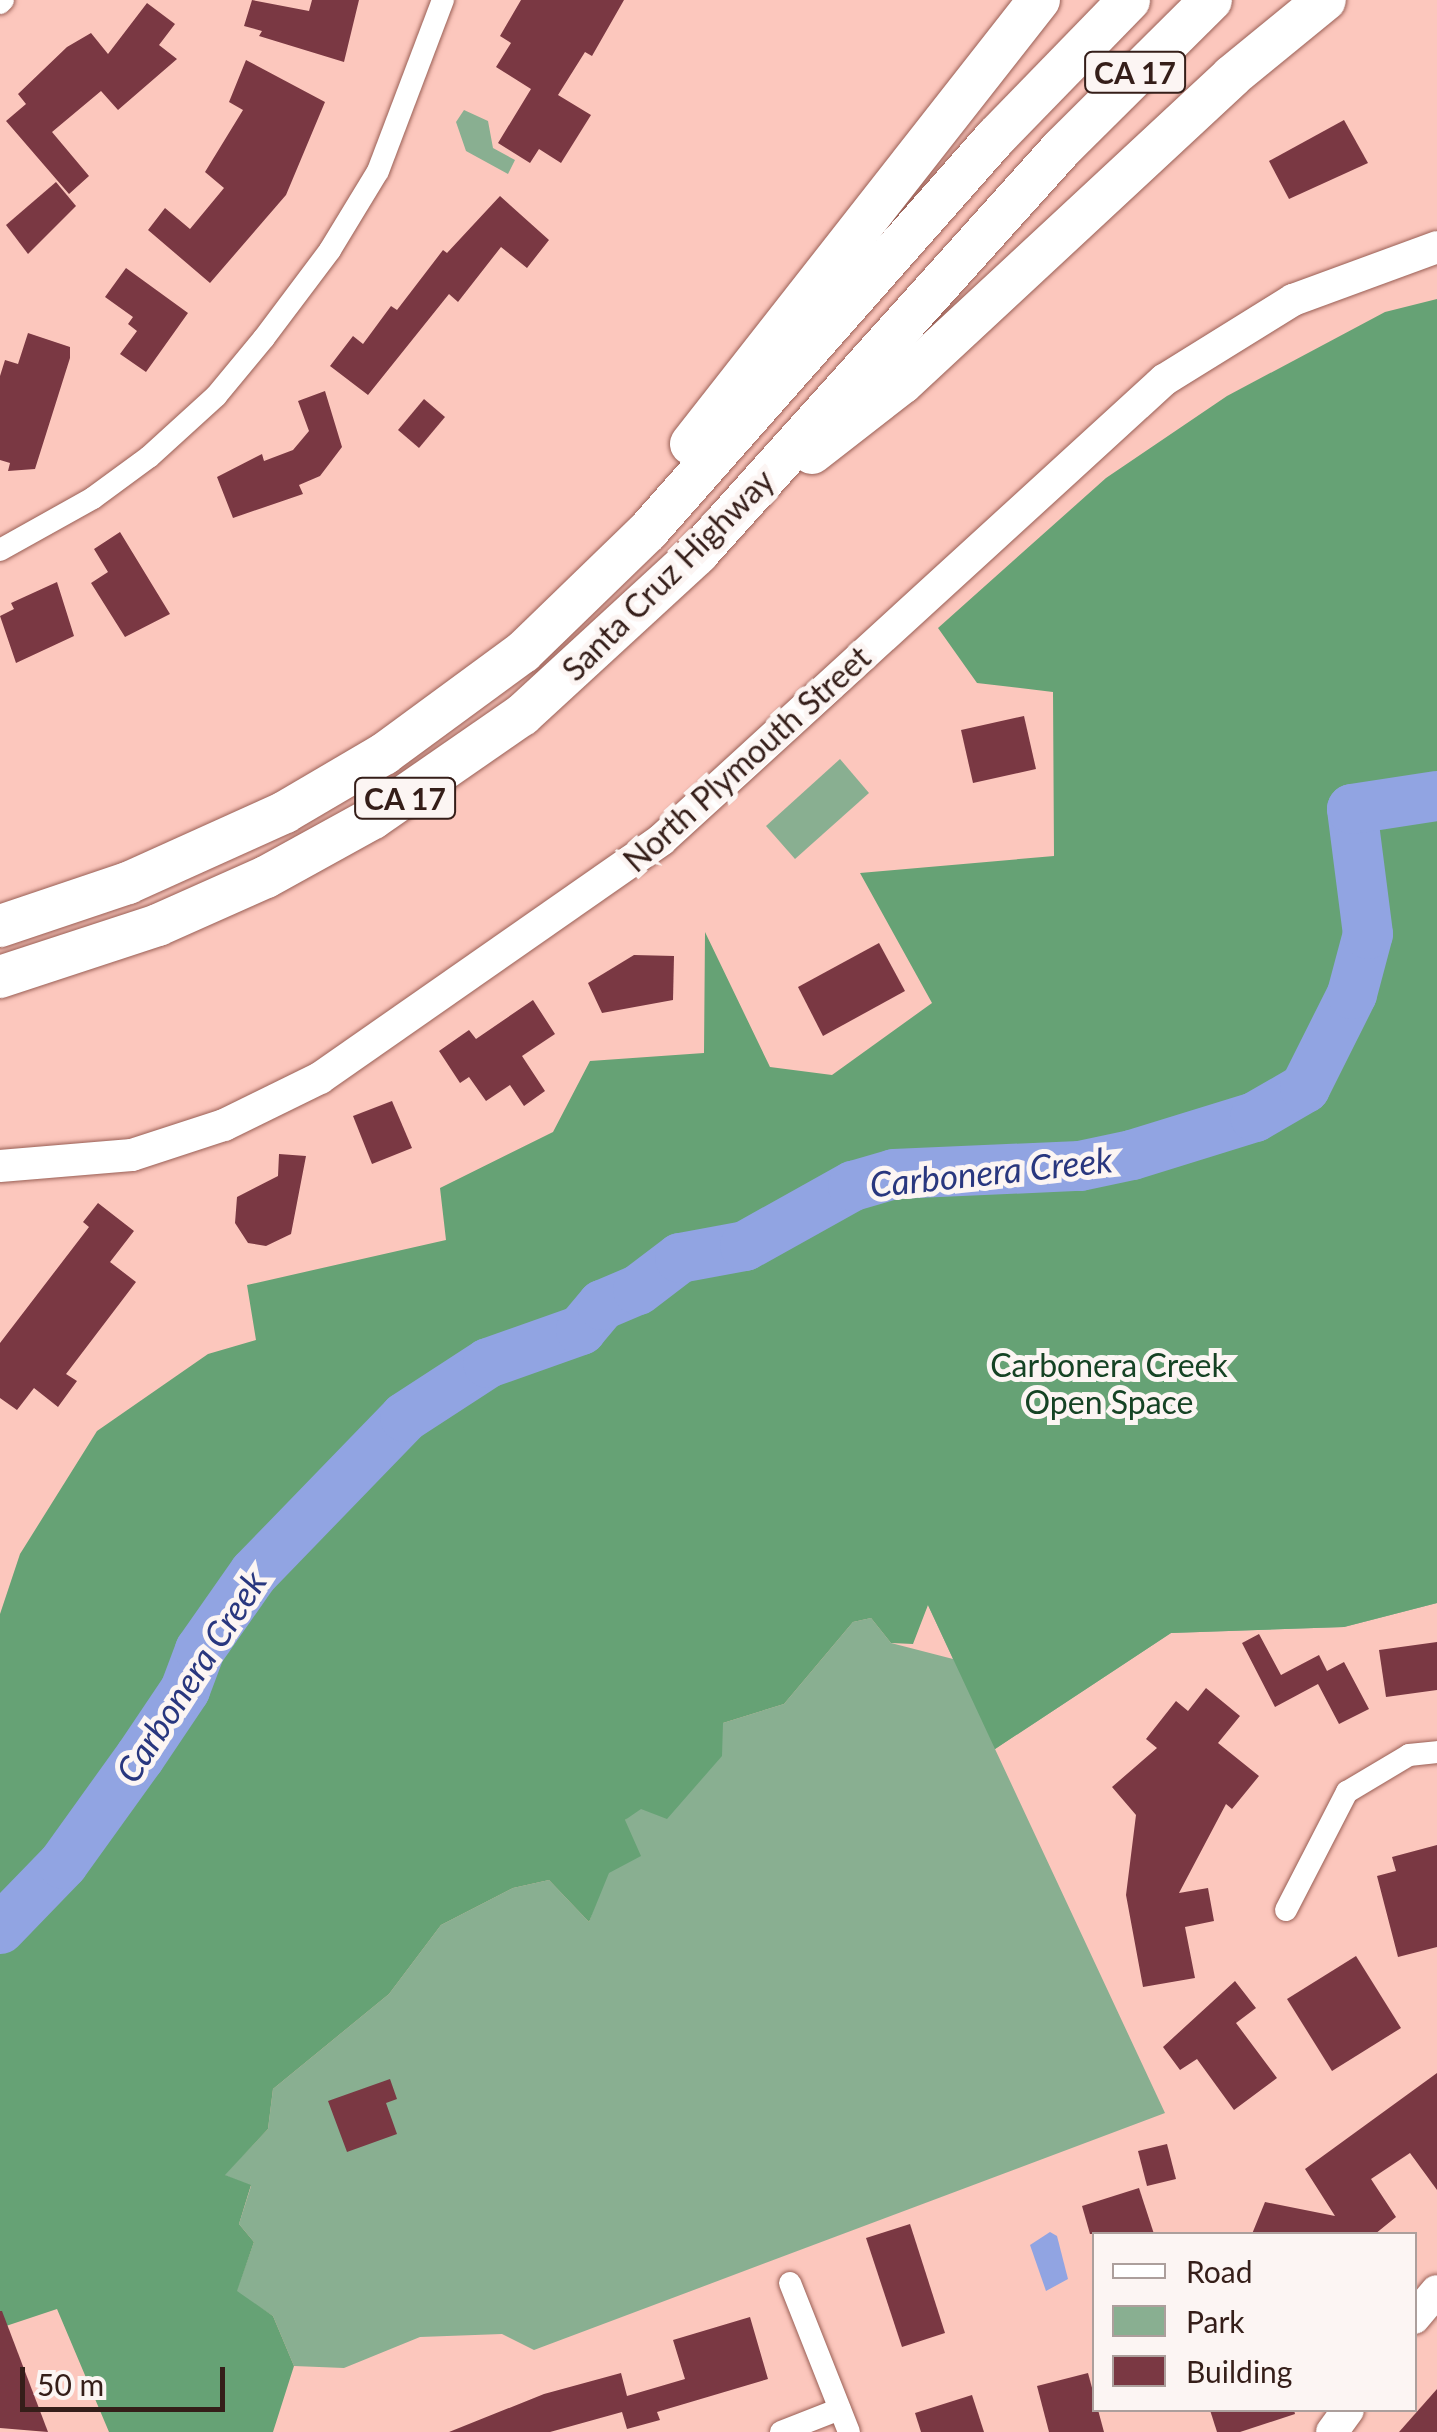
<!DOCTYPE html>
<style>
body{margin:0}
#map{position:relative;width:1437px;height:2432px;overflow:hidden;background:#fcc7bd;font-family:Lato,sans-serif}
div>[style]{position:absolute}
.green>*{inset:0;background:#89af91}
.forest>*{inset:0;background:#66a275}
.water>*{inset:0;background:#91a4e2}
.river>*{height:50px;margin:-25px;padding:0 25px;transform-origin:25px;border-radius:25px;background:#91a4e2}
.building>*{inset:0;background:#7a3843}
.roads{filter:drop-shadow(0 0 2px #995f55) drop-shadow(0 0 2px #995f55)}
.street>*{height:22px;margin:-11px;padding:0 11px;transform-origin:11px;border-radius:11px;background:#fff}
.secondary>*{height:32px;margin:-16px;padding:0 16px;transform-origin:16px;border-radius:16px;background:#fff}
.highway>*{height:42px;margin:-21px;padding:0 21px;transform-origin:21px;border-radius:21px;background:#fff}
span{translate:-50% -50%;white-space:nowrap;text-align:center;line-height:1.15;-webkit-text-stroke:10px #fcf5f3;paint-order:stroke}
.shield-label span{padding:2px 8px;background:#fcf5f3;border:2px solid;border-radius:8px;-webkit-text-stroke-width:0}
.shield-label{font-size:30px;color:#351e19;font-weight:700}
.street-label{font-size:32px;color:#351e19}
.park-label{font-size:32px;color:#154324}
.water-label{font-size:35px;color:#29377f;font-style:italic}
.legend{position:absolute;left:1092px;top:2232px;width:325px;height:180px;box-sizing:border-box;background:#fcf5f3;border:2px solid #ac9f9c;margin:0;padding:12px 18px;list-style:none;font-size:30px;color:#351e19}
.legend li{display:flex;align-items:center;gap:20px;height:50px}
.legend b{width:50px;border:2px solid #ac9f9c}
.scale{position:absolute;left:20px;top:2367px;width:205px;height:45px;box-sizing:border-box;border:5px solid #351e19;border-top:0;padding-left:12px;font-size:30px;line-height:35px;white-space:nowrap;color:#351e19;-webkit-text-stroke:8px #fcf5f3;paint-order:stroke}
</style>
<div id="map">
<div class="green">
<i style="clip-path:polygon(464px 110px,488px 121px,493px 148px,515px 160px,508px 174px,466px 151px,456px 122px)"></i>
<i style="clip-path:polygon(840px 759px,869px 793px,795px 859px,766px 826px)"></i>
<i style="clip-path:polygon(747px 1216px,1437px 1603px,1344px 1627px,1171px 1633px,995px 1749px,1165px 2113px,534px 2350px,502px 2334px,420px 2337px,344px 2368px,294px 2366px,273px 2316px,236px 2292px,254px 2242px,239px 2224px,251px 2186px,224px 2175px,268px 2129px,273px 2089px,389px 1994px,441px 1925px,513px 1888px,549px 1880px,589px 1922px,625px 1820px,723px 1723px,784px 1704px,853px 1622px,871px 1618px,891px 1643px,953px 1659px)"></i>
</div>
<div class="forest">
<i style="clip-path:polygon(1437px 299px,1437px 1603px,1344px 1627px,1171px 1633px,995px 1749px,928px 1605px,913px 1644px,891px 1643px,871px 1618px,853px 1622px,784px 1704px,723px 1723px,722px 1756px,667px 1819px,641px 1809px,625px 1820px,641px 1856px,609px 1873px,589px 1922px,549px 1880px,513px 1888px,441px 1925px,389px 1994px,273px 2089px,268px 2129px,225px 2175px,251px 2185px,239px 2224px,254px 2242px,237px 2291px,273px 2316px,294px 2366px,273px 2432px,109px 2432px,57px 2309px,0 2328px,0 1614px,20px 1554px,97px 1431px,208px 1354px,256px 1340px,247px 1285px,446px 1240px,440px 1188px,553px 1132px,590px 1061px,704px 1053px,705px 932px,770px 1067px,832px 1075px,932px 1003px,860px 873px,1054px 856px,1053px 692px,977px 683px,938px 628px,1106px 478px,1227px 396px,1385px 312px)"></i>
</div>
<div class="water">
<i style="clip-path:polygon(1050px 2232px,1057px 2236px,1068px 2279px,1046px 2291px,1030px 2245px)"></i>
</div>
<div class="river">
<i style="left:0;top:1929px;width:91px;rotate:-45.9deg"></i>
<i style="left:63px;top:1864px;width:132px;rotate:-54.3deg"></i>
<i style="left:140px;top:1757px;width:81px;rotate:-56.1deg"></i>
<i style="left:185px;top:1690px;width:43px;rotate:-69.4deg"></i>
<i style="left:200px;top:1650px;width:94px;rotate:-55deg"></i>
<i style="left:254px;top:1573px;width:217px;rotate:-45.9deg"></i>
<i style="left:405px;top:1417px;width:99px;rotate:-33deg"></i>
<i style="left:488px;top:1363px;width:99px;rotate:-19.5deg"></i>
<i style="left:581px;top:1330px;width:33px;rotate:-50deg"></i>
<i style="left:602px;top:1305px;width:39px;rotate:-23deg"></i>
<i style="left:638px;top:1290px;width:53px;rotate:-37.3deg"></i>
<i style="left:680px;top:1258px;width:66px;rotate:-10.5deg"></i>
<i style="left:745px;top:1246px;width:124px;rotate:-29.1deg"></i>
<i style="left:853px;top:1186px;width:43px;rotate:-16.3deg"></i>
<i style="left:894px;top:1174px;width:186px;rotate:-2.5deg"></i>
<i style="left:1080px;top:1166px;width:53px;rotate:-11.9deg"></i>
<i style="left:1132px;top:1155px;width:129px;rotate:-17.2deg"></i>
<i style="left:1255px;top:1117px;width:58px;rotate:-30.1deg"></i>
<i style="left:1305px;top:1088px;width:105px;rotate:-63.4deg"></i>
<i style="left:1352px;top:994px;width:62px;rotate:-75.1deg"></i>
<i style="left:1368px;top:934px;width:126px;rotate:-97.3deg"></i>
<i style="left:1352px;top:809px;width:86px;rotate:-8.7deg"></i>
</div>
<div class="building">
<i style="clip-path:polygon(252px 0,309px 11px,312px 0,359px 0,344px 62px,259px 36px,262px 31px,244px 26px)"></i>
<i style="clip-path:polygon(521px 0,624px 0,592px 56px,585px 52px,558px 95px,591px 115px,561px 163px,539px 149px,530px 163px,498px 143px,531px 89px,496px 67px,511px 43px,500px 36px)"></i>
<i style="clip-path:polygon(147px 3px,175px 24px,159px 45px,177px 59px,118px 110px,101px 91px,52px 132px,89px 176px,69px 194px,6px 121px,26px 104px,18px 94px,67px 47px,91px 33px,108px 54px)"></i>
<i style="clip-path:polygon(246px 60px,325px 102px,286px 195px,210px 283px,148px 230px,165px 208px,190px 229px,224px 188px,205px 172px,243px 110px,229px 102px)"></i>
<i style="clip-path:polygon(1344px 120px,1368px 163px,1289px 199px,1269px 161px)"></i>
<i style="clip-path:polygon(56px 182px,76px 206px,28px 254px,6px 225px)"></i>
<i style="clip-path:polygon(500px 196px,549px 240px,527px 268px,501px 247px,458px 302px,449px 294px,368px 395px,330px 366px,353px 336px,363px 344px,391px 306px,397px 310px,443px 250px,447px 253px)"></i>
<i style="clip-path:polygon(126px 268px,188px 313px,146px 372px,120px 354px,137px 331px,128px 324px,133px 317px,105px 297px)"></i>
<i style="clip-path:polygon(28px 333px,70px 347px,70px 358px,35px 469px,8px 471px,10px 463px,0 460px,0 376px,5px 360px,18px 364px)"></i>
<i style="clip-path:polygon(325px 391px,342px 447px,320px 476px,299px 485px,303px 494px,233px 518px,217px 477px,262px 454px,264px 461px,293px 450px,309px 431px,298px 401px)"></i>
<i style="clip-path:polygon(424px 399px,445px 417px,419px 448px,398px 430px)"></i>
<i style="clip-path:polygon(120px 532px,170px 614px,125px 637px,91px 583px,108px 572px,94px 549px)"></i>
<i style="clip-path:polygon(57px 582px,74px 636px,16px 663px,0 616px,14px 609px,11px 603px)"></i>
<i style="clip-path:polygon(1024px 716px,1036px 769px,973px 783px,961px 730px)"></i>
<i style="clip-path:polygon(879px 943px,905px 991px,823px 1036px,798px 987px)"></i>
<i style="clip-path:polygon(634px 955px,674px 956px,673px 1000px,602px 1013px,588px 983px)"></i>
<i style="clip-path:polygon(533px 1000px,555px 1034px,522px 1056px,545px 1091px,524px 1106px,510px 1085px,486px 1101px,469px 1077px,460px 1083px,439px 1051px,469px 1030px,476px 1039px)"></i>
<i style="clip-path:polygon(392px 1101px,412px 1148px,372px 1164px,353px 1116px)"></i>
<i style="clip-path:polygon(279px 1154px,306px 1156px,291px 1234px,266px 1246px,248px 1243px,235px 1223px,237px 1197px,278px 1176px)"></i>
<i style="clip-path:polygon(98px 1203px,134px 1231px,110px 1262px,136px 1282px,66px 1374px,77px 1381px,58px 1407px,34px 1388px,17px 1410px,0 1398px,0 1343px,89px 1227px,83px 1222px)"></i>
<i style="clip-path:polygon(1259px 1634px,1281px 1675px,1319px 1655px,1327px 1671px,1344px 1662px,1369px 1709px,1339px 1724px,1318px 1684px,1275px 1707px,1242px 1643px)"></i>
<i style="clip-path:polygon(1437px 1642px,1437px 1690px,1386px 1697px,1379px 1650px)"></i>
<i style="clip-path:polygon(1206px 1688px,1240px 1716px,1218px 1743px,1259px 1776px,1232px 1809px,1226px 1804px,1179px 1893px,1208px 1888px,1214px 1921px,1185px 1927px,1195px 1978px,1143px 1987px,1126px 1895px,1136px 1815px,1112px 1787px,1157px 1748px,1146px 1739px,1176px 1701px,1188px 1711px)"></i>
<i style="clip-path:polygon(1437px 1845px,1437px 1947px,1398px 1957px,1377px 1876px,1396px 1871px,1392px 1857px)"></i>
<i style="clip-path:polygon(1356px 1956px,1401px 2028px,1332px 2071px,1287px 1999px)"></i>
<i style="clip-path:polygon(1235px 1981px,1256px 2008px,1236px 2023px,1277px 2078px,1234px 2110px,1197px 2059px,1180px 2070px,1163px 2047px)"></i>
<i style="clip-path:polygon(1437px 2073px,1437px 2190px,1410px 2153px,1371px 2179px,1396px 2217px,1375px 2234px,1252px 2234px,1265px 2202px,1335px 2216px,1305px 2169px)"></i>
<i style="clip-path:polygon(390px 2079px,397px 2099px,386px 2103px,397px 2134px,347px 2152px,328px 2101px)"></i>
<i style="clip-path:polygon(1167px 2144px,1176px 2179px,1147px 2186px,1138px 2151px)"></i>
<i style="clip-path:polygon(1139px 2188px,1154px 2234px,1090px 2234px,1082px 2206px)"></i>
<i style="clip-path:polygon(910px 2224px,945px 2333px,902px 2347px,866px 2238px)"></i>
<i style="clip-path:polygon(0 2311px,2px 2311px,48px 2432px,0 2428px)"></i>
<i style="clip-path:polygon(750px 2317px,768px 2379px,657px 2412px,660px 2420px,627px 2429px,622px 2412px,550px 2432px,449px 2432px,544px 2394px,621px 2373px,627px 2396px,685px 2379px,673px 2340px)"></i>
<i style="clip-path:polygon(1088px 2373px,1104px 2432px,1049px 2432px,1037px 2386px)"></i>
<i style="clip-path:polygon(1437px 2389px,1437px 2432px,1399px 2432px)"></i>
<i style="clip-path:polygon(972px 2395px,984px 2432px,921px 2432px,915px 2413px)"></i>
<i style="clip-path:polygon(1210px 2410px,1294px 2410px,1295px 2414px,1240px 2432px,1217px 2432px)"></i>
</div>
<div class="roads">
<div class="street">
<i style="left:0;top:3px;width:4px;rotate:-45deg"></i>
<i style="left:0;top:550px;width:107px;rotate:-29.2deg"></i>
<i style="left:93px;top:498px;width:69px;rotate:-36.2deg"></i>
<i style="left:149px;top:457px;width:91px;rotate:-42.3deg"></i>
<i style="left:216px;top:396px;width:75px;rotate:-50.4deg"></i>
<i style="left:264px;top:338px;width:110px;rotate:-53.1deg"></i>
<i style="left:330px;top:250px;width:92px;rotate:-58.7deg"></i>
<i style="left:378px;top:171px;width:183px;rotate:-69.2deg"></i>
<i style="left:1286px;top:1910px;width:133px;rotate:-62.7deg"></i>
<i style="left:1347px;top:1792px;width:72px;rotate:-30.8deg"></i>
<i style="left:1409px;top:1755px;width:28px;rotate:-6deg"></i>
<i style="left:790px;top:2283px;width:160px;rotate:68.4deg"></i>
<i style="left:781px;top:2432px;width:63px;rotate:-21.3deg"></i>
</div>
<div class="secondary">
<i style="left:0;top:1166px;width:132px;rotate:-4.8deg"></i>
<i style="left:132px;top:1155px;width:97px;rotate:-18.1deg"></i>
<i style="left:224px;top:1125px;width:107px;rotate:-26.1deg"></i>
<i style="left:320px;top:1078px;width:416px;rotate:-34.9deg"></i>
<i style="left:661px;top:840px;width:682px;rotate:-42.44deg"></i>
<i style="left:1164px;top:380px;width:152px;rotate:-31.8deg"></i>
<i style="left:1293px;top:300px;width:153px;rotate:-20.2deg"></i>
<i style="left:1414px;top:2318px;width:35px;rotate:-50deg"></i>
<i style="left:1332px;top:2432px;width:27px;rotate:-54deg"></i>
</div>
<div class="highway">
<i style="left:691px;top:444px;width:564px;rotate:-51.91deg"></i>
<i style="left:812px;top:453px;width:114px;rotate:-37.9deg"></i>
<i style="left:902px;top:383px;width:451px;rotate:-42.9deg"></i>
<i style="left:1232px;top:76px;width:120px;rotate:-39.3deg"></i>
<i style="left:0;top:926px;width:135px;rotate:-18.6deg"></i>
<i style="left:128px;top:883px;width:172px;rotate:-24.3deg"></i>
<i style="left:285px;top:812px;width:115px;rotate:-30.4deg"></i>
<i style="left:384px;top:754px;width:172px;rotate:-36.3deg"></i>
<i style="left:523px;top:652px;width:174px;rotate:-44.1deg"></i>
<i style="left:648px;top:531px;width:526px;rotate:-48.55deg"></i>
<i style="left:996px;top:137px;width:191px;rotate:-45.8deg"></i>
<i style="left:0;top:977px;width:166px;rotate:-18.2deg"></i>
<i style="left:158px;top:925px;width:118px;rotate:-24deg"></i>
<i style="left:266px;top:877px;width:122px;rotate:-28.9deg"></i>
<i style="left:373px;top:818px;width:181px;rotate:-34.7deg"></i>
<i style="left:522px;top:715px;width:238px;rotate:-42.6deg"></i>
<i style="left:697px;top:554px;width:546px;rotate:-48.04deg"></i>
<i style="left:1062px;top:148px;width:210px;rotate:-44.8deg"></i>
</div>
</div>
<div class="shield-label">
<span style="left:1135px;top:72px">CA 17</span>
<span style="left:405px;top:798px">CA 17</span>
</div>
<div class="street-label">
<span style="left:668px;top:575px;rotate:-45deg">Santa Cruz Highway</span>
<span style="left:747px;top:759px;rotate:-42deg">North Plymouth Street</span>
</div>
<div class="park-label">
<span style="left:1109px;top:1384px">Carbonera Creek<br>Open Space</span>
</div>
<div class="water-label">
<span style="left:991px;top:1171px;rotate:-6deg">Carbonera Creek</span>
<span style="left:190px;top:1676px;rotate:-57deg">Carbonera Creek</span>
</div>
<ul class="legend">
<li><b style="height:12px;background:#fff"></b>Road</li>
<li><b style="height:28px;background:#89af91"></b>Park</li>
<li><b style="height:28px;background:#7a3843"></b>Building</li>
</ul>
<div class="scale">50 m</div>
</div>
